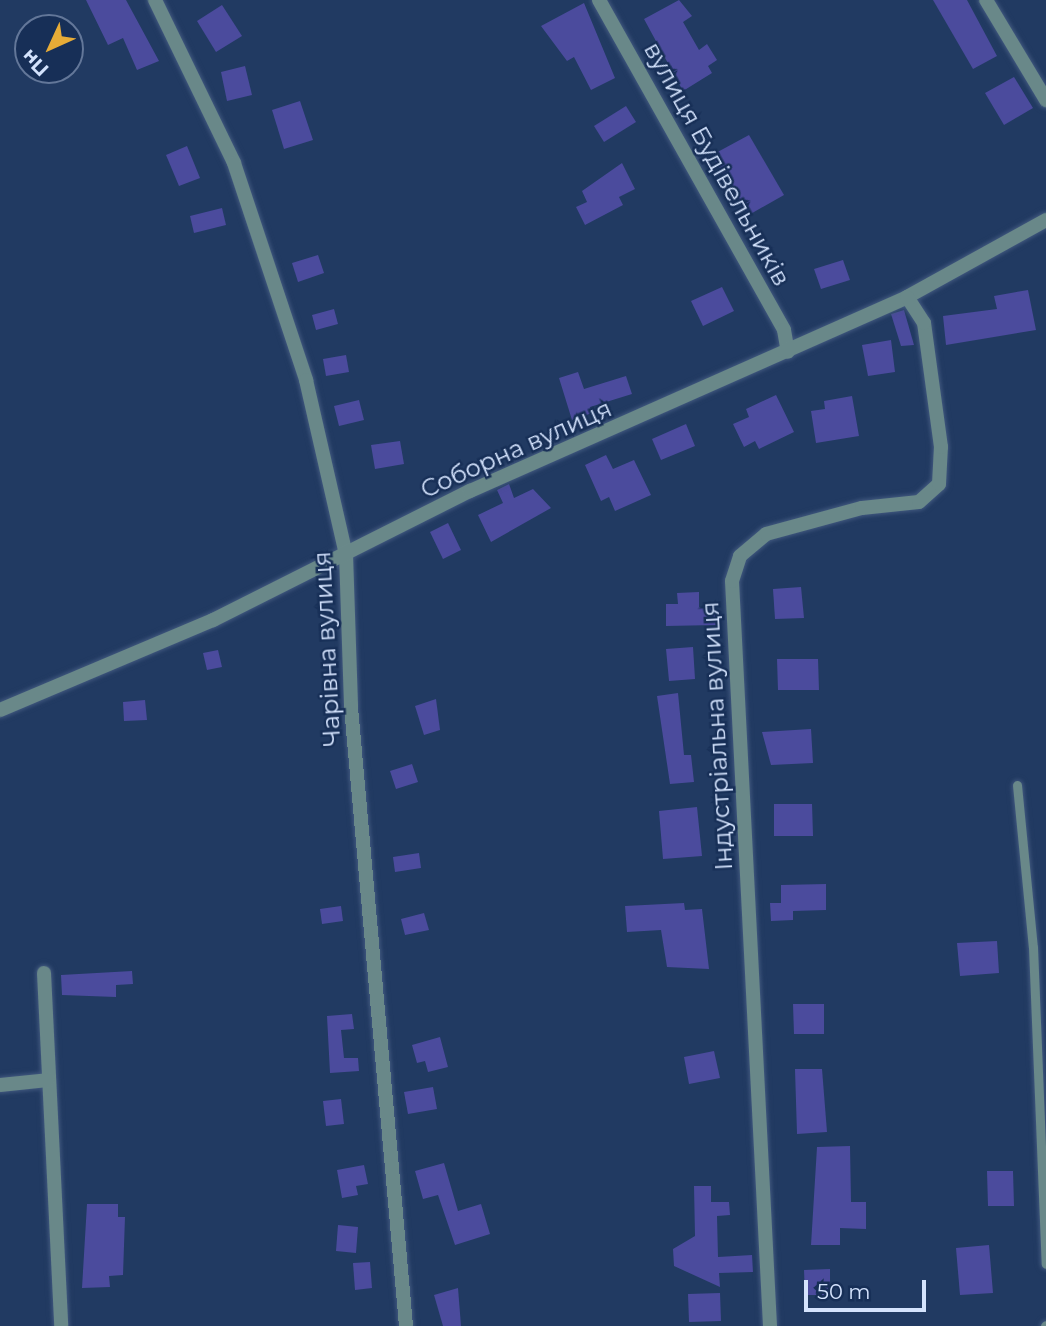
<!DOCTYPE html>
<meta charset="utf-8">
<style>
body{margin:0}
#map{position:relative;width:1046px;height:1326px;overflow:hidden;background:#213a62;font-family:Montserrat,sans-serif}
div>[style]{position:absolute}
.building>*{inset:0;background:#4b4b9d}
.roads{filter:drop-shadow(0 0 2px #41587e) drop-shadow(0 0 2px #41587e)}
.lane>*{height:9px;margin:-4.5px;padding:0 4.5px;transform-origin:4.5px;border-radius:4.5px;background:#698889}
.street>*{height:14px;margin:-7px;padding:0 7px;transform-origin:7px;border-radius:7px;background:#698889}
span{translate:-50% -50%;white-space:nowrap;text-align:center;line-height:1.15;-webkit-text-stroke:5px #172f57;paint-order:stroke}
.street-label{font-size:24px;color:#d4e3fd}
.north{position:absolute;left:14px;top:14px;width:70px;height:70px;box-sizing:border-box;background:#172f57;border:2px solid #637799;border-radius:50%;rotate:225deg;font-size:19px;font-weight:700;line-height:28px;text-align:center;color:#d4e3fd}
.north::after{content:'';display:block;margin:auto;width:24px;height:32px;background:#e7ac37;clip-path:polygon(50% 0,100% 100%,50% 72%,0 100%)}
.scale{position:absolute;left:804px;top:1280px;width:122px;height:32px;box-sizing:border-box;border:4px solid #d4e3fd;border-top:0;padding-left:9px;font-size:21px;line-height:24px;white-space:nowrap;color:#d4e3fd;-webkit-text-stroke:5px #172f57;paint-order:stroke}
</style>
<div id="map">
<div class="building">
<i style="clip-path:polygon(86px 0,126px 0,159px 61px,137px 70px,123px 38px,108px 45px)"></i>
<i style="clip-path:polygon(679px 0,692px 16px,683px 22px,699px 50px,707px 44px,717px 60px,708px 66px,712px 73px,683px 91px,644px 19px)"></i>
<i style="clip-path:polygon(933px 0,967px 0,997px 56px,973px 69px)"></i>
<i style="clip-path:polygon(584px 3px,615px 78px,591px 90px,574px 57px,567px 61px,541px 26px)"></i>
<i style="clip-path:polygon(222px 5px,242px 36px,216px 52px,197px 21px)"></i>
<i style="clip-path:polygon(245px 66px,252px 95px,227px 101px,221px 72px)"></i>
<i style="clip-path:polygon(1014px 77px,1033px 108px,1004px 125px,985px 93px)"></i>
<i style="clip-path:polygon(300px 101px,313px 140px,284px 149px,272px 110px)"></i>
<i style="clip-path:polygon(626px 106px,636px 122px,604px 142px,594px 126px)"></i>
<i style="clip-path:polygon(749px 135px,784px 195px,747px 216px,712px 155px)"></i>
<i style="clip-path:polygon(187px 146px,200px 178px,179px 186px,166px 155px)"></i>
<i style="clip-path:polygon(622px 163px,635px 189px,619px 197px,623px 205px,585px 225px,576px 207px,587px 202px,582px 191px)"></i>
<i style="clip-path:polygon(222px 208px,226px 225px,194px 233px,190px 216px)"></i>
<i style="clip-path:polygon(318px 255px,324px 273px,298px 282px,292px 263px)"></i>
<i style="clip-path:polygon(843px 260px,850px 280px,821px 289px,814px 269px)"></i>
<i style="clip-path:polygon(722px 287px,734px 311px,703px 326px,691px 301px)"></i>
<i style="clip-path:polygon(1028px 290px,1036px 330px,946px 345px,943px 316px,997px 309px,994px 296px)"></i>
<i style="clip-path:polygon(334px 309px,338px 324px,316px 330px,312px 315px)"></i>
<i style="clip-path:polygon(904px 310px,914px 345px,901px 346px,891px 314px)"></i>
<i style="clip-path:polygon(891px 340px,895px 372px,868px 376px,862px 345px)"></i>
<i style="clip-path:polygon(346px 355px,349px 372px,326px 376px,323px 359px)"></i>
<i style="clip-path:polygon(578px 372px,584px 389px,626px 376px,632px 394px,590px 407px,592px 413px,572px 420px,559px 378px)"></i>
<i style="clip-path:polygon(776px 395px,794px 432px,759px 449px,755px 441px,744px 447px,733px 424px,749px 417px,746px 409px)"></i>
<i style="clip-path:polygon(852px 396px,859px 436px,816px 443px,811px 411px,825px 409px,824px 401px)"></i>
<i style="clip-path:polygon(359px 400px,364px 420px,339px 426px,334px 406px)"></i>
<i style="clip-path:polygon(686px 424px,695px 446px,661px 460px,652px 439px)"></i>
<i style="clip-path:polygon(400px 441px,404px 464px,375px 469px,371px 445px)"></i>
<i style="clip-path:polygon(606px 455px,613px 469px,634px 460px,651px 495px,615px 511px,609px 497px,601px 501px,585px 465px)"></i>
<i style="clip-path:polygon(509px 484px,514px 498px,533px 489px,551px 508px,491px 542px,478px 515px,503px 503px,497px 490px)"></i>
<i style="clip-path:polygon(448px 523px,461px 550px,443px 559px,430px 532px)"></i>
<i style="clip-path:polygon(801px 587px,804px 618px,775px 619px,773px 589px)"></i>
<i style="clip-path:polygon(699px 592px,699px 607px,715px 607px,716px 625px,666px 626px,666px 604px,678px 604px,677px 593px)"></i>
<i style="clip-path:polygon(693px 647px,695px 679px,669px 681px,666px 649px)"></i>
<i style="clip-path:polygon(218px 650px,222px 667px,207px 670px,203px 653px)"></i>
<i style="clip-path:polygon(777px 659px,818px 659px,819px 690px,778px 690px)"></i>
<i style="clip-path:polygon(678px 693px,684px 755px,691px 755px,694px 782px,670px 784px,657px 696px)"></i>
<i style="clip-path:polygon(436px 699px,440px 730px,424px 735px,415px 706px)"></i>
<i style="clip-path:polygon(145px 700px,147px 720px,124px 721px,123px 702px)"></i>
<i style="clip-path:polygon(811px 729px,813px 763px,771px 765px,762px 732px)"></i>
<i style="clip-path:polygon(412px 764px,418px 782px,396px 789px,390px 771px)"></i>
<i style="clip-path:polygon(774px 804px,812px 804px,813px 836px,774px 836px)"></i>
<i style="clip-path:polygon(697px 807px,702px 856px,663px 859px,659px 811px)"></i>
<i style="clip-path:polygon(419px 853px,421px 868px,395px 872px,393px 857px)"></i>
<i style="clip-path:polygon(826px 884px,826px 910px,793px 911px,793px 920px,771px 921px,770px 903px,781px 903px,781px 885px)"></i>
<i style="clip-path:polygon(684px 903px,685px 910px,702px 909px,709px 969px,667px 967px,661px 930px,627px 932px,625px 906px)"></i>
<i style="clip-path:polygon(341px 906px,343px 921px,322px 924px,320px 909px)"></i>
<i style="clip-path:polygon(424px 913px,429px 930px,405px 935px,401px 919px)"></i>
<i style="clip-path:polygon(997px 941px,999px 973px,960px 976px,957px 943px)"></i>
<i style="clip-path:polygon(132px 971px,133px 984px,116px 985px,116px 997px,62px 995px,61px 975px)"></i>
<i style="clip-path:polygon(793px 1004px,824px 1004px,824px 1034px,794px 1034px)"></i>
<i style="clip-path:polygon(352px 1014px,354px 1029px,341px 1030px,344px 1058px,358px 1058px,359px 1071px,330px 1073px,327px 1016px)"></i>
<i style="clip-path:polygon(440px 1037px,448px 1067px,428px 1072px,425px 1061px,417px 1063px,412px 1045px)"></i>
<i style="clip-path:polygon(714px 1051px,720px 1078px,689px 1084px,684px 1057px)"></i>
<i style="clip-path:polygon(795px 1069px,822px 1069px,827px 1132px,797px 1134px)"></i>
<i style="clip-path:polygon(433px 1087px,437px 1109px,408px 1114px,404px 1092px)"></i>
<i style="clip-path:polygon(341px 1099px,344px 1124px,326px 1126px,323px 1101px)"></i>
<i style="clip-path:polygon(850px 1146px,851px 1202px,866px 1202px,866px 1229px,840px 1228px,840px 1245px,811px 1245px,817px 1147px)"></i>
<i style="clip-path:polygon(444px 1163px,458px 1211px,481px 1204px,490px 1234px,455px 1245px,438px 1195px,423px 1199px,415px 1171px)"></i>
<i style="clip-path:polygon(364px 1165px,368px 1184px,356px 1186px,358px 1195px,342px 1198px,337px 1170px)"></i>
<i style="clip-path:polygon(987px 1171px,1013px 1171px,1014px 1206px,988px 1206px)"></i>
<i style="clip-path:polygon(694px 1186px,711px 1186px,711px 1202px,729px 1202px,730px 1215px,717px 1216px,718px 1257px,752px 1255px,753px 1272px,719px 1273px,720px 1287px,674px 1266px,673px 1249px,695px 1236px)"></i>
<i style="clip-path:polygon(87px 1204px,118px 1204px,118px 1217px,125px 1217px,123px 1275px,109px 1276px,110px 1287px,82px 1288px)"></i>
<i style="clip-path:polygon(338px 1225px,358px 1227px,356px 1253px,336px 1251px)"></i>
<i style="clip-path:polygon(989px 1245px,993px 1293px,960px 1295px,956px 1248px)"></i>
<i style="clip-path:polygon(370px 1262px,372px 1288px,355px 1290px,353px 1263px)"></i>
<i style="clip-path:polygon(830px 1269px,830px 1295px,805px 1295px,804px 1270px)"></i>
<i style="clip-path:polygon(458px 1288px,461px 1326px,443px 1326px,434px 1295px)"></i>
<i style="clip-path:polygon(720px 1293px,721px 1321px,689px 1322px,688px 1294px)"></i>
</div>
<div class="roads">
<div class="lane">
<i style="left:1017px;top:785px;width:163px;rotate:84.4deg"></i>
<i style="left:1033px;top:947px;width:317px;rotate:87.7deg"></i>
<i style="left:1045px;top:1326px;width:1px;rotate:-45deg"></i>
</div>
<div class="street">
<i style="left:155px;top:0;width:181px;rotate:64.1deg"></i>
<i style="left:234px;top:163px;width:229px;rotate:71.6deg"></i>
<i style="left:306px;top:380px;width:179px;rotate:77.1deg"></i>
<i style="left:346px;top:554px;width:153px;rotate:88.1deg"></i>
<i style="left:351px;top:707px;width:621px;rotate:84.92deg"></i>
<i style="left:599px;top:0;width:378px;rotate:60.7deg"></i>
<i style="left:784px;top:330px;width:22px;rotate:80deg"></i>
<i style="left:986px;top:0;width:117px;rotate:59deg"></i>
<i style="left:0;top:710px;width:231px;rotate:-22.9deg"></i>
<i style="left:213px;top:620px;width:288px;rotate:-26.7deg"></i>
<i style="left:470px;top:491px;width:478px;rotate:-23.9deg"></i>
<i style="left:907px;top:297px;width:159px;rotate:-29deg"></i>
<i style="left:44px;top:973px;width:353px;rotate:87.2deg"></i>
<i style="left:0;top:1085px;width:48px;rotate:-5.9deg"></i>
<i style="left:770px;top:1326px;width:746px;rotate:-92.92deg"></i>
<i style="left:732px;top:581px;width:26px;rotate:-72deg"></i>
<i style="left:740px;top:556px;width:34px;rotate:-40deg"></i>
<i style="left:766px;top:534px;width:99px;rotate:-15.2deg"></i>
<i style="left:862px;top:508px;width:57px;rotate:-6deg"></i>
<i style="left:919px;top:502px;width:27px;rotate:-42deg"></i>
<i style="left:939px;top:484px;width:37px;rotate:-87deg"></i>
<i style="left:941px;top:447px;width:125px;rotate:-97.8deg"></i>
<i style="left:924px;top:323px;width:31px;rotate:-123deg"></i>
</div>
</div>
<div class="street-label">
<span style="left:717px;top:164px;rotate:61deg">вулиця Будівельників</span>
<span style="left:516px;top:449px;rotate:-24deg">Соборна вулиця</span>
<span style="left:327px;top:649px;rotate:-93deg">Чарівна вулиця</span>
<span style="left:717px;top:736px;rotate:-93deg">Індустріальна вулиця</span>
</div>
<div class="north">Пн</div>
<div class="scale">50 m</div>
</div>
